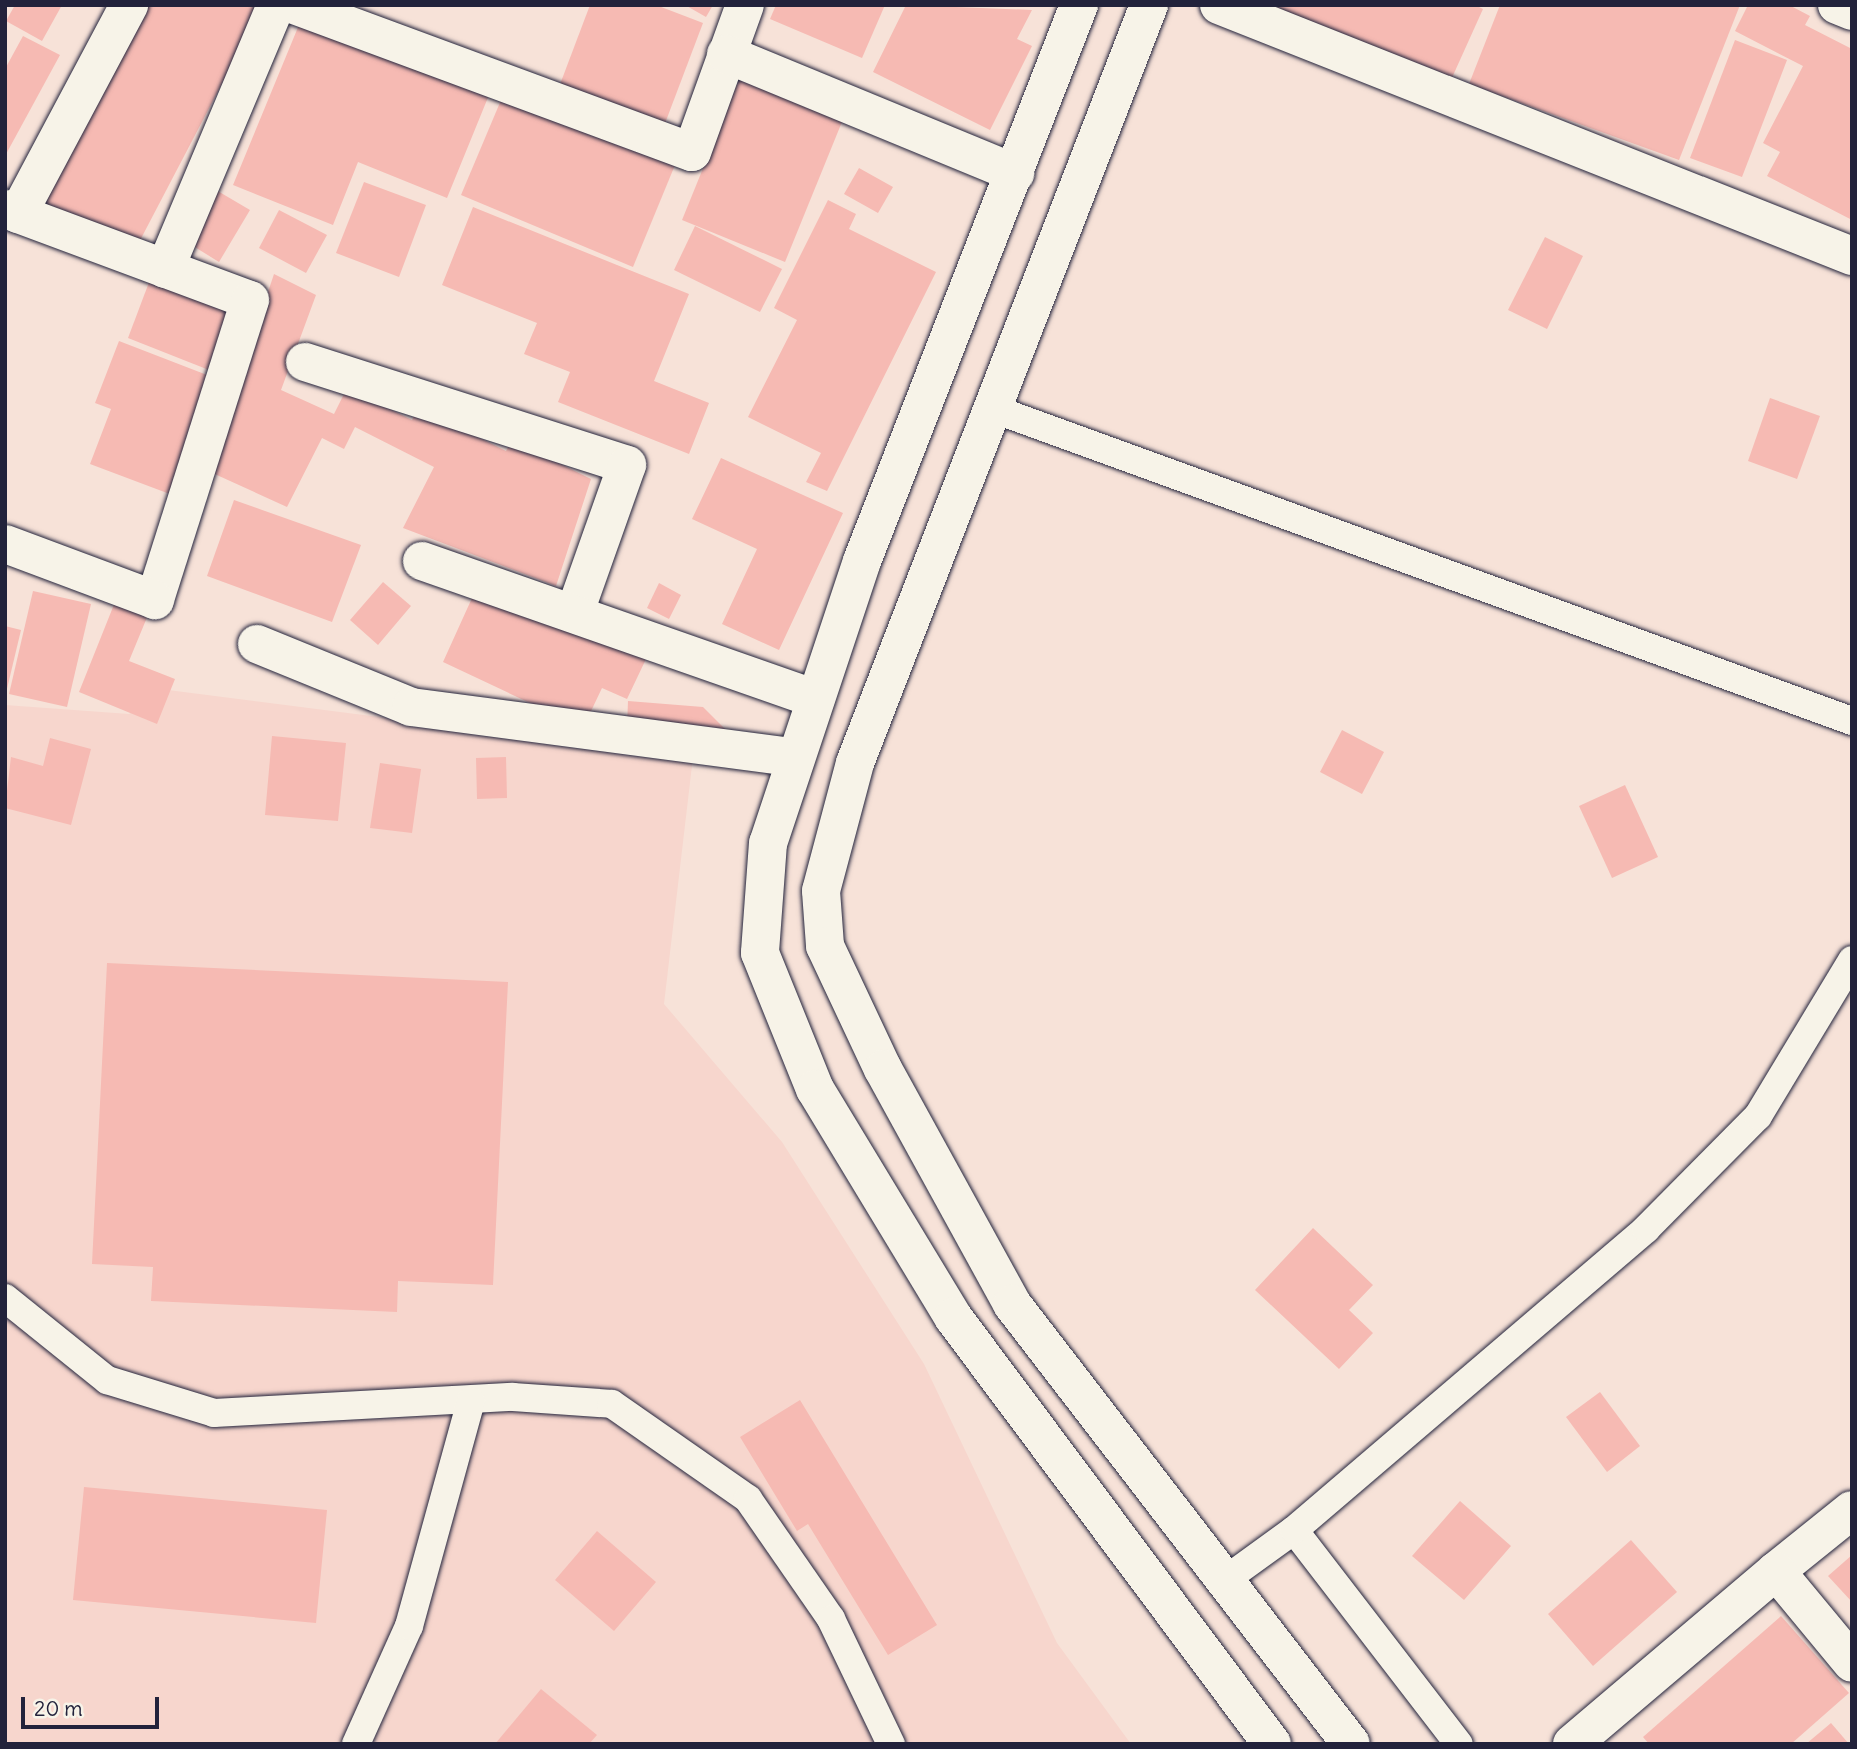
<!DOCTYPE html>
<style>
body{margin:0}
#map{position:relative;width:1857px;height:1749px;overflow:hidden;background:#f7e2d8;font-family:Delius,sans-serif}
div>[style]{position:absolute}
.built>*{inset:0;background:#f7d6cd}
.building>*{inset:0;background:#f6bab3}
.roads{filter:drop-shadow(0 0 2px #22223b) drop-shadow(0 0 2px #22223b)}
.service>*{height:28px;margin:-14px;padding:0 14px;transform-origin:14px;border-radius:14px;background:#f7f3e8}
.minor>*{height:38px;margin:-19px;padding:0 19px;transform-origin:19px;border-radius:19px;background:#f7f3e8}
.secondary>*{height:38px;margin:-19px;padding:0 19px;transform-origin:19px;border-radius:19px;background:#f7f3e8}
span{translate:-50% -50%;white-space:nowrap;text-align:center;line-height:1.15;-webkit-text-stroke:6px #f7f3e8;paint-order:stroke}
.frame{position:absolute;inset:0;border:7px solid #22223b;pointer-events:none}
.scale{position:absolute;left:21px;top:1697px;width:138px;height:32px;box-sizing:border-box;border:4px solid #22223b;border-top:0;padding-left:9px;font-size:21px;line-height:24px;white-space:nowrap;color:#22223b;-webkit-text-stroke:5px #f7f3e8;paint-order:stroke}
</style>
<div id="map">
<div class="built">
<i style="clip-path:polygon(168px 690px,693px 757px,664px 1004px,782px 1142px,924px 1364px,1057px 1643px,1131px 1744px,5px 1744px,5px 705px,129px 714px)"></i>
</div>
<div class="building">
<i style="clip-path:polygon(15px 5px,62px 5px,42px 41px,6px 21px)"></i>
<i style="clip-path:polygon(142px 5px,263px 5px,135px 250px,40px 201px)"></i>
<i style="clip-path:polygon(590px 5px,656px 5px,703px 23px,664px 126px,559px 87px)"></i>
<i style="clip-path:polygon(685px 5px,713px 5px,706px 17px)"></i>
<i style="clip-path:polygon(776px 5px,885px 5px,862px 58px,770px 19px)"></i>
<i style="clip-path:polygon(906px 5px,1032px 10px,1017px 39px,1032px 46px,990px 130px,873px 72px)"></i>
<i style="clip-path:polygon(1257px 5px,1475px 5px,1483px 9px,1446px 91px)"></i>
<i style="clip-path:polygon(1500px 5px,1740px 5px,1679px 160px,1469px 84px)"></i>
<i style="clip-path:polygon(1748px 5px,1789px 5px,1810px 16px,1805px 25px,1852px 49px,1852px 220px,1767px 176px,1780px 152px,1763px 143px,1803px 66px,1735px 31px)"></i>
<i style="clip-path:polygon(301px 20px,489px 95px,447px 198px,358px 162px,333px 225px,233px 185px)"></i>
<i style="clip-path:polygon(23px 36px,60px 55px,5px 156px,5px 69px)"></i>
<i style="clip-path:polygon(1735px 40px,1787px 60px,1742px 177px,1690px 158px)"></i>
<i style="clip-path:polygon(743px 70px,846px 112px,785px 262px,682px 220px)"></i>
<i style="clip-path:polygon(504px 93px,675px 165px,633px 267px,461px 195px)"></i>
<i style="clip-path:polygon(859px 168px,893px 187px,878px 213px,844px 194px)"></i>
<i style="clip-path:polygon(364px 182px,426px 205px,399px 277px,336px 253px)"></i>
<i style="clip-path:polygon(216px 190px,250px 210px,219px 262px,185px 241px)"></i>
<i style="clip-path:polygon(828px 200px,856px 214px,849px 229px,936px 272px,827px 491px,806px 482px,821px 453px,748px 417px,797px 320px,774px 308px)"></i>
<i style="clip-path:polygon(473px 207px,689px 294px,654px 381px,709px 403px,689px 454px,558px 402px,570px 372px,524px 354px,537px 323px,442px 285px)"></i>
<i style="clip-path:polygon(279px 210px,327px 235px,306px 273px,259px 248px)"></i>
<i style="clip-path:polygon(695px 226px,782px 269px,760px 312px,674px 270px)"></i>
<i style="clip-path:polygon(1545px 237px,1583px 256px,1547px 329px,1508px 310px)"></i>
<i style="clip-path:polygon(274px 274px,316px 295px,281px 390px,334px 414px,347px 388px,412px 420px,418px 407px,506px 451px,512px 440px,591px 479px,556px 586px,403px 528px,434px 467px,355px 427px,344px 449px,322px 438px,287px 507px,208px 471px)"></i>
<i style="clip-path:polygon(151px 277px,239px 311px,214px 372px,128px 338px)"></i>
<i style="clip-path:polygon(119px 341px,220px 380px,175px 496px,90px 464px,111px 409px,95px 403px)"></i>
<i style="clip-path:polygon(1770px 398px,1820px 416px,1797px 479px,1748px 461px)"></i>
<i style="clip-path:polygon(721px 458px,843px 513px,779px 650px,722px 624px,757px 549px,692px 519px)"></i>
<i style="clip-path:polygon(234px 500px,361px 545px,332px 622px,207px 576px)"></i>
<i style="clip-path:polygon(383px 582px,411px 606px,378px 645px,350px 620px)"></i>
<i style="clip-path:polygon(659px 583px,681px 595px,669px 619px,647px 608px)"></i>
<i style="clip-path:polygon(477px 587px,646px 659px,627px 699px,602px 688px,583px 728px,443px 662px)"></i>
<i style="clip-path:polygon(33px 591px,91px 604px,67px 707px,9px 694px)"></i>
<i style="clip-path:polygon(115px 602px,148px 615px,129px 661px,175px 679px,157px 724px,79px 692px)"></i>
<i style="clip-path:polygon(5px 626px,21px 630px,6px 693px,5px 692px)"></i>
<i style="clip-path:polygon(628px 701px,703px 707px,731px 735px,627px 727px)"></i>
<i style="clip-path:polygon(1342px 730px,1384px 752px,1362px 794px,1320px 772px)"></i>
<i style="clip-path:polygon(272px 736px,346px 743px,338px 821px,265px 815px)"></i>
<i style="clip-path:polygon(50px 738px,91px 749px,71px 825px,5px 808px,11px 757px,43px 766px)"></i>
<i style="clip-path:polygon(506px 757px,507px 798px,477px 799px,476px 758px)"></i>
<i style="clip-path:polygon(380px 763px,421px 769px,412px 833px,370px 828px)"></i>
<i style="clip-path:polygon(1625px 785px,1658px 857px,1612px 878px,1579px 806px)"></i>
<i style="clip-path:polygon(107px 963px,508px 982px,493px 1285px,398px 1281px,397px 1312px,151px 1301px,153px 1267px,92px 1264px)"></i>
<i style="clip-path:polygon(1313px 1228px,1373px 1285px,1349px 1310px,1373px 1333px,1339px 1369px,1255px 1290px)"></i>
<i style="clip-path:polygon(1600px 1392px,1640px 1446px,1607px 1472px,1566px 1417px)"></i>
<i style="clip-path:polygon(800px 1400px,937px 1625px,888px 1655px,808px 1524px,797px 1531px,740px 1437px)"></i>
<i style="clip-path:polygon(84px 1487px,327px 1510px,316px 1623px,73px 1600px)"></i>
<i style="clip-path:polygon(1460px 1501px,1511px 1546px,1464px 1600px,1412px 1556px)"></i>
<i style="clip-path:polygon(597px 1531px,656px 1582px,614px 1631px,555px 1580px)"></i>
<i style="clip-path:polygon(1631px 1540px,1677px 1592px,1593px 1666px,1548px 1614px)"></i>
<i style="clip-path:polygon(1852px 1555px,1852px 1602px,1828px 1576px)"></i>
<i style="clip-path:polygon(1781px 1616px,1849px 1693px,1791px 1744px,1649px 1744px,1643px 1737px)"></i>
<i style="clip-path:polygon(541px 1689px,597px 1735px,589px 1744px,495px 1744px)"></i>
<i style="clip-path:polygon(1831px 1723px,1849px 1744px,1806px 1744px)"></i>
</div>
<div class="roads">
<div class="service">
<i style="left:991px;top:408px;width:916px;rotate:19.98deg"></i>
<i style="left:5px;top:1298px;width:131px;rotate:38.8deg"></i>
<i style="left:107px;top:1380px;width:112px;rotate:17.1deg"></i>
<i style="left:214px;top:1413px;width:299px;rotate:-3.1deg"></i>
<i style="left:513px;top:1397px;width:99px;rotate:4deg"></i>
<i style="left:612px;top:1404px;width:166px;rotate:34.9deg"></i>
<i style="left:748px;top:1499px;width:146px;rotate:55.3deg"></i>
<i style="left:831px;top:1619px;width:139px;rotate:64.4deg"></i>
<i style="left:1294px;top:1530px;width:270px;rotate:52.4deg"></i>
<i style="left:1225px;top:1580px;width:85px;rotate:-35.9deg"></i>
<i style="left:1294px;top:1530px;width:463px;rotate:-40.5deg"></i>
<i style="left:1646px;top:1229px;width:159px;rotate:-45.3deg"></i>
<i style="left:1758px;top:1116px;width:182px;rotate:-58.9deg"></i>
<i style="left:356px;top:1744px;width:129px;rotate:-65.8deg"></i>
<i style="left:409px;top:1626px;width:233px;rotate:-74.6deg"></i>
</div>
<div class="minor">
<i style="left:294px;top:5px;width:424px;rotate:20.3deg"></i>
<i style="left:692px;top:152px;width:156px;rotate:-70.2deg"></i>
<i style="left:1219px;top:5px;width:681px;rotate:21.63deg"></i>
<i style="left:1837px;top:5px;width:16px;rotate:22deg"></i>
<i style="left:726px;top:54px;width:313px;rotate:22.4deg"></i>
<i style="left:5px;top:209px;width:261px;rotate:20.4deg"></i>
<i style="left:250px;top:300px;width:315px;rotate:107.6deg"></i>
<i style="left:155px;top:600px;width:160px;rotate:-159.5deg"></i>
<i style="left:18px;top:214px;width:237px;rotate:-62deg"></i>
<i style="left:165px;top:269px;width:286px;rotate:-67.2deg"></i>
<i style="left:305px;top:362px;width:338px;rotate:17.7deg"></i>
<i style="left:627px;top:465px;width:156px;rotate:109.5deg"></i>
<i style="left:422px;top:561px;width:417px;rotate:19.3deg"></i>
<i style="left:257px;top:644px;width:166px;rotate:22.2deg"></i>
<i style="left:411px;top:707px;width:388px;rotate:7.5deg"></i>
<i style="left:1776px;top:1571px;width:97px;rotate:-38.8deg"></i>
<i style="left:1572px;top:1744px;width:267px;rotate:-40.3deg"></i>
<i style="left:1776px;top:1571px;width:119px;rotate:50.4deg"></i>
</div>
<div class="secondary">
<i style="left:1079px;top:5px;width:597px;rotate:111.32deg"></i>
<i style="left:862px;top:561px;width:297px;rotate:108.4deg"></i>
<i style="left:768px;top:843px;width:110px;rotate:94.2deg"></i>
<i style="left:760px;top:953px;width:147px;rotate:68deg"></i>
<i style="left:815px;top:1089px;width:267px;rotate:58.8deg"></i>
<i style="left:953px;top:1317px;width:533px;rotate:53.24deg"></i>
<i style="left:1149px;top:5px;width:813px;rotate:111.2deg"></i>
<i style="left:855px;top:763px;width:132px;rotate:104.9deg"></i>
<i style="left:821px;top:891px;width:55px;rotate:85.8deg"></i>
<i style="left:825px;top:946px;width:136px;rotate:64.8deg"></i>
<i style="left:883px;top:1069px;width:268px;rotate:61.2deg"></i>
<i style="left:1012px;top:1304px;width:555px;rotate:52.39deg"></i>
</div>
</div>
<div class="frame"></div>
<div class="scale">20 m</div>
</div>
